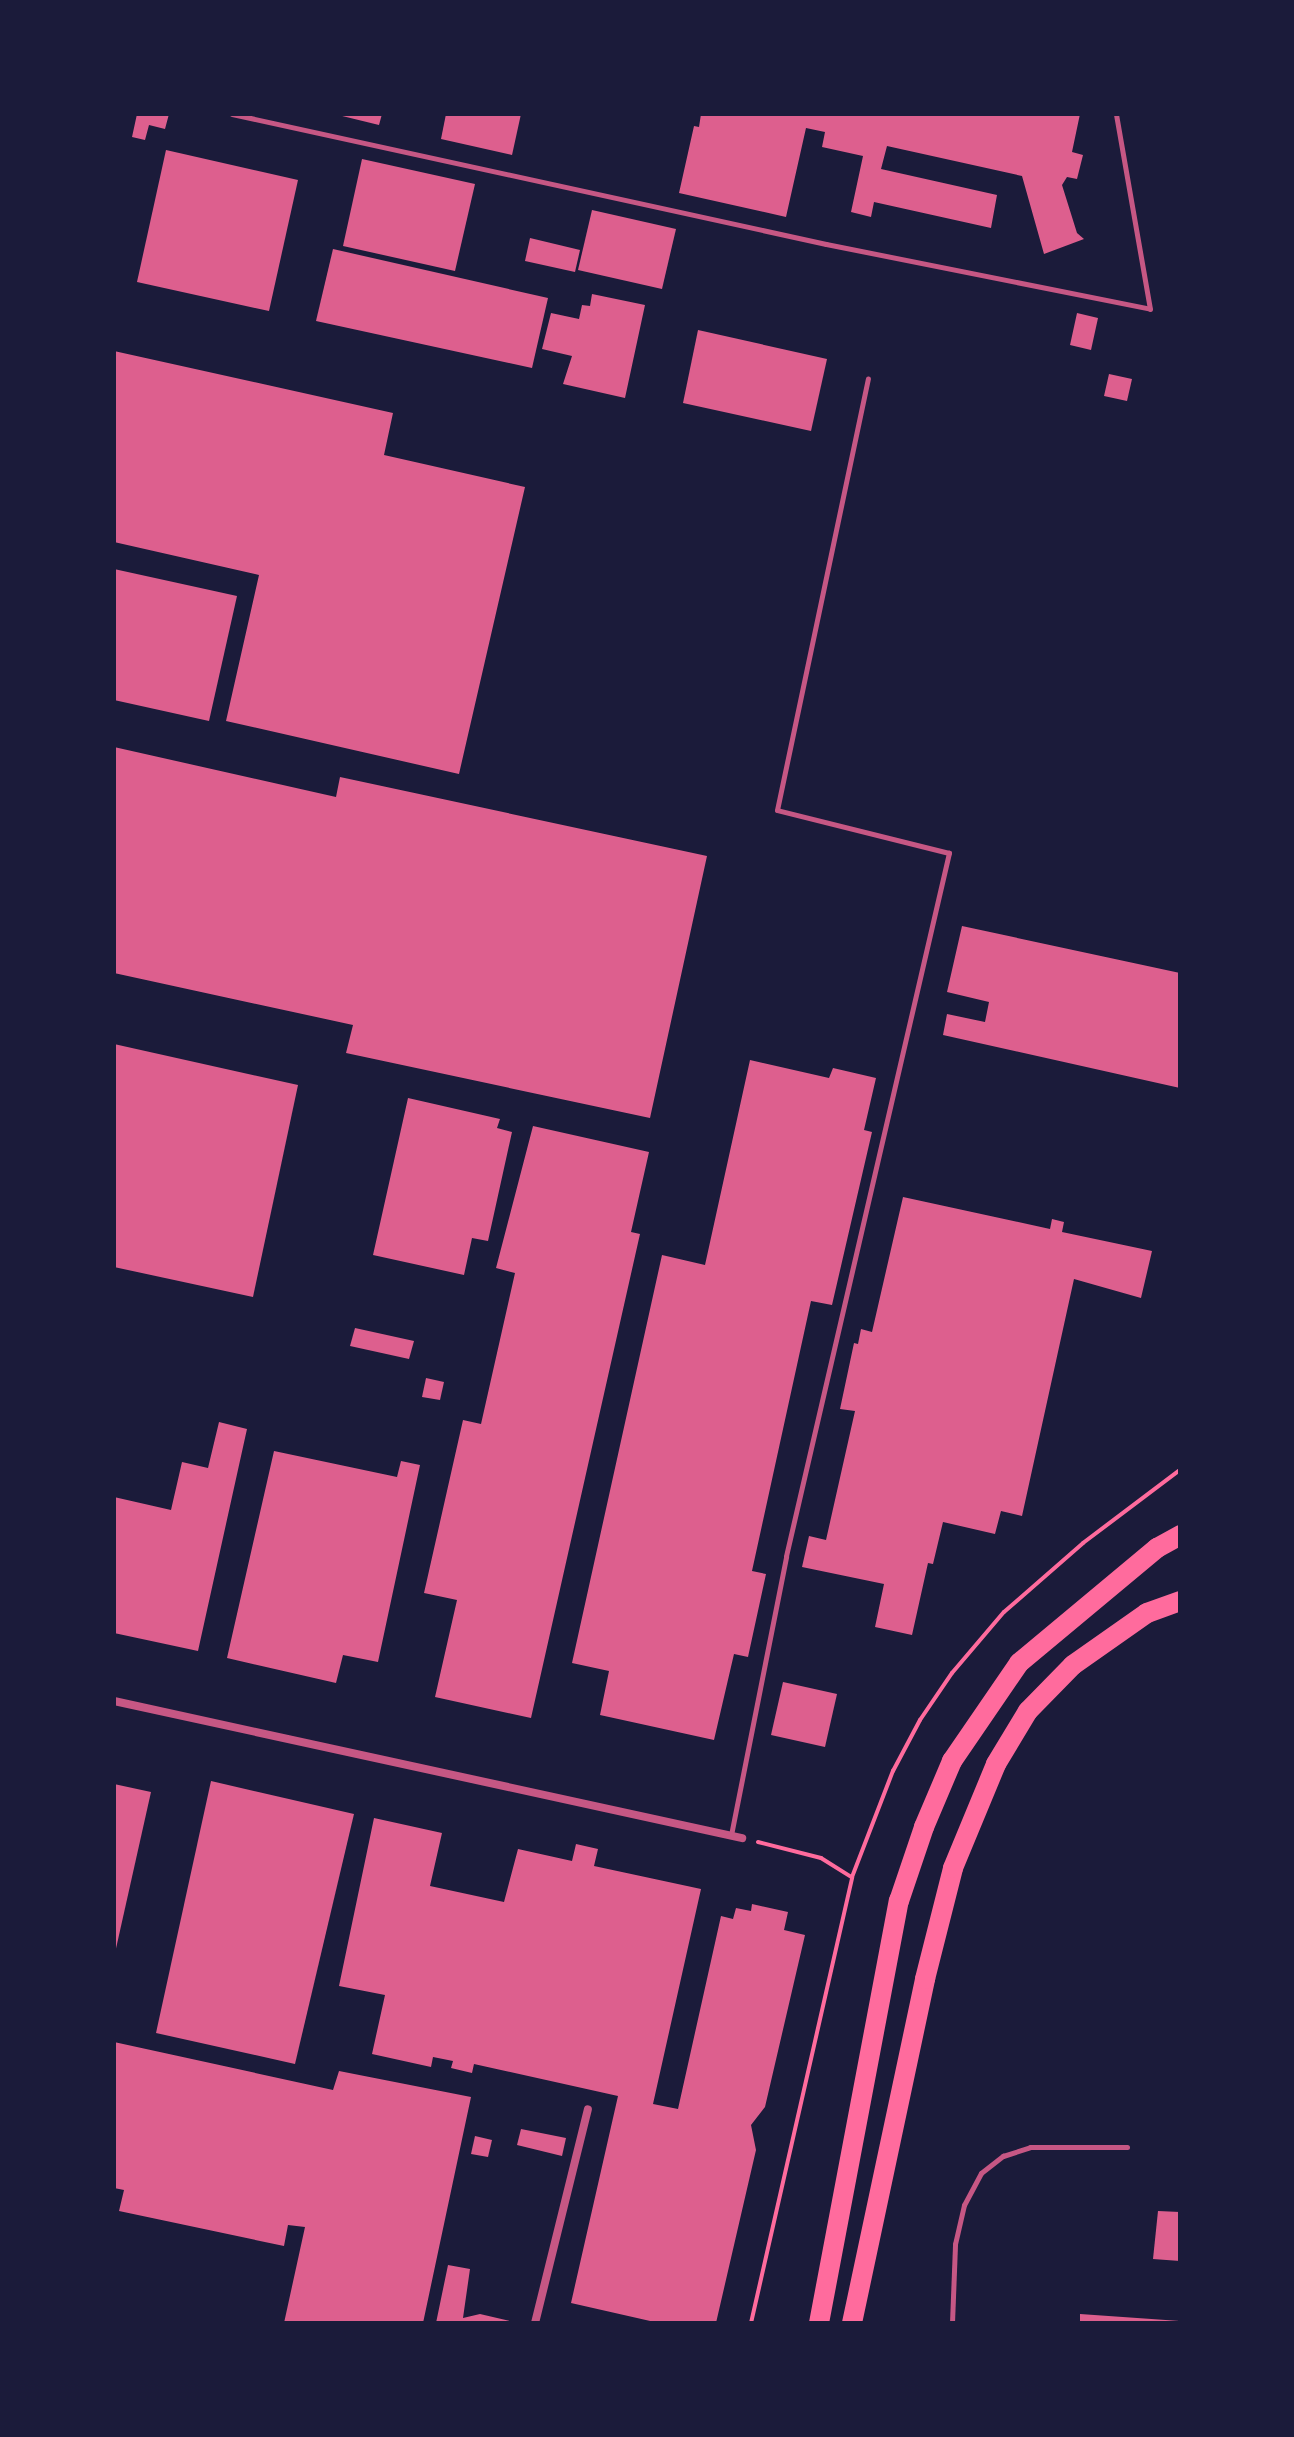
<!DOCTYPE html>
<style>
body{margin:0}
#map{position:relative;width:1294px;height:2437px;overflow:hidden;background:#1b1b3a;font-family:Manrope,sans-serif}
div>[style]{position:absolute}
.building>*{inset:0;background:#dd5f8e}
.path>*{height:4px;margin:-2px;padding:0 2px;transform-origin:2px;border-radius:2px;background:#ff6b9d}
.service>*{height:5px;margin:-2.5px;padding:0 2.5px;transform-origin:2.5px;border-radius:2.5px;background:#c65784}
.minor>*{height:8px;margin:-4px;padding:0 4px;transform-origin:4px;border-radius:4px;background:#c65784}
.motorway>*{height:20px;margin:-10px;padding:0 10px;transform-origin:10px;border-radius:10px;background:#ff6b9d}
span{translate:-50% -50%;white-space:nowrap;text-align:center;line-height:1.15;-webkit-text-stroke:8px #1b1b3a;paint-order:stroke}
.frame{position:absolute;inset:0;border:116px solid #1b1b3a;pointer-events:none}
</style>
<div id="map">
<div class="building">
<i style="clip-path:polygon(137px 114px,169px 114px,165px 129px,149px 125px,145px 140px,132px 137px)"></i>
<i style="clip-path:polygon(334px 114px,382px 114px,379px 125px)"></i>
<i style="clip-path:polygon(446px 114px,521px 114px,512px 155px,441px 139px)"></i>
<i style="clip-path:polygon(701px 114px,1080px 114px,1072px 152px,1083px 155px,1077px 179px,1067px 177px,1062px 185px,1077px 233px,1084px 239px,1044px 254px,1022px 176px,887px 146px,881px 169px,997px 195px,991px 228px,874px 202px,871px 217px,851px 212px,863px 156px,822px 147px,825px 132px,806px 128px,786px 217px,679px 193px,694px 126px,699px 127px)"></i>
<i style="clip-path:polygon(166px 150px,298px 180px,269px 311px,137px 282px)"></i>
<i style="clip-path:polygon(362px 159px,475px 184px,455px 271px,343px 246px)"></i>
<i style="clip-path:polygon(592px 210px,676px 229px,662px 289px,578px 270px)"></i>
<i style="clip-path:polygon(530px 238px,580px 250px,575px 272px,525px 261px)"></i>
<i style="clip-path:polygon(333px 249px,548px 298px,532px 368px,316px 321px)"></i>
<i style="clip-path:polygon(592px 294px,645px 305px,625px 398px,563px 384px,572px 356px,542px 349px,551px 313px,579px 319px,582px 305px,590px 306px)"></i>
<i style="clip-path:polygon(1077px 313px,1098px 318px,1091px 350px,1070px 345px)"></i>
<i style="clip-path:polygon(698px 330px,827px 359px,811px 431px,683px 403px)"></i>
<i style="clip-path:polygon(114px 351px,393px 413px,384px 455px,525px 487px,459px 774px,226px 721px,259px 575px,114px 542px)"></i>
<i style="clip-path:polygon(1109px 374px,1132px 379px,1127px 401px,1104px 396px)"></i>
<i style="clip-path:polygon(114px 569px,237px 596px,209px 721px,114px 700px)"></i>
<i style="clip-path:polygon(114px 747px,336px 797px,340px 777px,707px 856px,650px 1118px,346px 1053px,353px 1025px,114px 973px)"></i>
<i style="clip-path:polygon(962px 926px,1180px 973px,1180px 1088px,943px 1035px,947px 1014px,985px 1022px,989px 1002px,947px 992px)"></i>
<i style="clip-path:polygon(114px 1044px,298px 1085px,253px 1297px,114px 1267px)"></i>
<i style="clip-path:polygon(750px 1060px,829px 1078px,833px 1068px,876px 1078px,864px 1130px,872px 1132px,832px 1305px,811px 1301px,752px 1571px,766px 1574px,748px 1657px,734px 1654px,714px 1740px,600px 1715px,609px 1671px,572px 1663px,662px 1255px,705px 1265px)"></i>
<i style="clip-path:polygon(408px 1098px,500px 1119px,497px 1128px,512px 1132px,488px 1241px,472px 1238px,464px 1275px,373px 1255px)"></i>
<i style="clip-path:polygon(533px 1126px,649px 1152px,631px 1232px,640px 1234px,531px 1718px,435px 1697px,457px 1600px,424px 1593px,463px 1420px,481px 1424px,515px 1273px,496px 1268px)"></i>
<i style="clip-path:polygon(903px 1197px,1050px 1229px,1052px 1219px,1064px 1222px,1062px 1232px,1152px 1251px,1141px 1298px,1074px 1279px,1022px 1516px,1001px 1511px,995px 1534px,943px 1522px,933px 1564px,928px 1563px,912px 1635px,875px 1627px,884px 1584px,802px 1567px,809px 1536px,826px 1540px,855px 1411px,840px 1409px,854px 1343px,858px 1344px,861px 1329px,872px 1332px)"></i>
<i style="clip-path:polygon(355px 1328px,414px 1341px,409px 1359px,350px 1346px)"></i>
<i style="clip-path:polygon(426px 1378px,444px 1382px,440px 1400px,422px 1397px)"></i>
<i style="clip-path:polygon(219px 1422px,247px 1429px,198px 1651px,114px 1633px,114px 1497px,171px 1510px,182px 1462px,208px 1468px)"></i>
<i style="clip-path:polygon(274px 1451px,397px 1477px,401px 1461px,420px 1465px,378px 1662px,343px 1655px,336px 1683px,227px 1658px)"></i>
<i style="clip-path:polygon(783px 1682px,837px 1694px,825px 1747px,771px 1735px)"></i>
<i style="clip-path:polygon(211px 1781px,354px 1814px,295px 2064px,156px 2033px)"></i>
<i style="clip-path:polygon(114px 1784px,151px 1792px,115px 1953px,114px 1953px)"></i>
<i style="clip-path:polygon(374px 1818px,442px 1833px,430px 1886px,504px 1902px,518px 1849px,572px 1861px,576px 1844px,598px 1849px,594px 1866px,701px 1889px,653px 2104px,678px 2109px,721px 1916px,733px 1919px,736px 1908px,751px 1911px,752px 1904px,788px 1912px,784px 1930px,805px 1935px,765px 2107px,751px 2125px,756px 2150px,716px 2323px,659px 2323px,571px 2303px,618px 2096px,474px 2064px,472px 2073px,451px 2068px,453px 2061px,433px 2057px,431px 2067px,372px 2054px,385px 1995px,339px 1986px)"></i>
<i style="clip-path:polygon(114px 2042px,333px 2090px,339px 2071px,471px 2097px,423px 2323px,284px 2323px,305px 2227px,288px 2225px,284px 2246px,119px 2211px,124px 2190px,114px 2188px)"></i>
<i style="clip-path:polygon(521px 2129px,566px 2138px,562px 2156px,517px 2145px)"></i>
<i style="clip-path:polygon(475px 2136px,492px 2140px,488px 2157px,471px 2154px)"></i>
<i style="clip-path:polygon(1158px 2211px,1180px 2212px,1180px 2261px,1153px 2259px)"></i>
<i style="clip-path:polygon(448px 2265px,470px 2269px,463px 2318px,480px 2314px,518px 2323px,436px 2323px)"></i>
<i style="clip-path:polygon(1080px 2314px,1180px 2321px,1180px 2323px,1080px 2323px)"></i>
</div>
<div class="path">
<i style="left:758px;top:1842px;width:65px;rotate:14.3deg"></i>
<i style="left:821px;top:1858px;width:36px;rotate:32deg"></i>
<i style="left:751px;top:2323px;width:457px;rotate:-77.2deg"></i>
<i style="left:852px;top:1877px;width:114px;rotate:-68.9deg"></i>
<i style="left:893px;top:1771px;width:58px;rotate:-62.1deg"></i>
<i style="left:920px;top:1720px;width:57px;rotate:-55.8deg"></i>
<i style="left:952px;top:1673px;width:80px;rotate:-49.6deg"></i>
<i style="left:1004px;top:1612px;width:105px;rotate:-41.1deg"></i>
<i style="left:1083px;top:1543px;width:121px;rotate:-37deg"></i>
</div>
<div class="service">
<i style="left:232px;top:114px;width:608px;rotate:12.34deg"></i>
<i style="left:826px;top:244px;width:330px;rotate:11.3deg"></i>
<i style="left:1150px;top:309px;width:198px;rotate:-99.9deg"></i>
<i style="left:731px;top:1835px;width:284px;rotate:-78.8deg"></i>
<i style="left:786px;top:1556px;width:722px;rotate:-76.95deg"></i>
<i style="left:949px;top:853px;width:177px;rotate:-166deg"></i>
<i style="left:777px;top:810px;width:441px;rotate:-78.1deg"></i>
<i style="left:952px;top:2323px;width:79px;rotate:-87.8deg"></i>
<i style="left:955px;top:2244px;width:40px;rotate:-77deg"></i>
<i style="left:964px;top:2205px;width:36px;rotate:-62deg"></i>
<i style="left:981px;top:2173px;width:28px;rotate:-38deg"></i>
<i style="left:1003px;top:2156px;width:28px;rotate:-18deg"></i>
<i style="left:1030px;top:2147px;width:97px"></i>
</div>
<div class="minor">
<i style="left:114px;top:1701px;width:643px;rotate:12.31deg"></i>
<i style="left:535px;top:2323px;width:220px;rotate:-76.1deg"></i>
</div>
<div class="motorway">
<i style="left:819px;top:2323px;width:430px;rotate:-79.3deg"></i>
<i style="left:899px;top:1901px;width:78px;rotate:-71.3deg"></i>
<i style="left:924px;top:1827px;width:72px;rotate:-67deg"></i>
<i style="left:952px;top:1761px;width:119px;rotate:-55.6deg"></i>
<i style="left:1019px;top:1663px;width:180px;rotate:-39.8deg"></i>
<i style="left:1157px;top:1548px;width:26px;rotate:-29deg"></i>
<i style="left:852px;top:2323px;width:352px;rotate:-78deg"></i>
<i style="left:925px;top:1979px;width:114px;rotate:-75.8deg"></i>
<i style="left:953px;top:1868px;width:113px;rotate:-67.5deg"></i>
<i style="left:996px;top:1764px;width:62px;rotate:-58.9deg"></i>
<i style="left:1028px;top:1711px;width:64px;rotate:-45.6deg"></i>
<i style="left:1073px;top:1665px;width:90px;rotate:-35.1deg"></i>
<i style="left:1147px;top:1613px;width:35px;rotate:-20deg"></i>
</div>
<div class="frame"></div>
</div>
